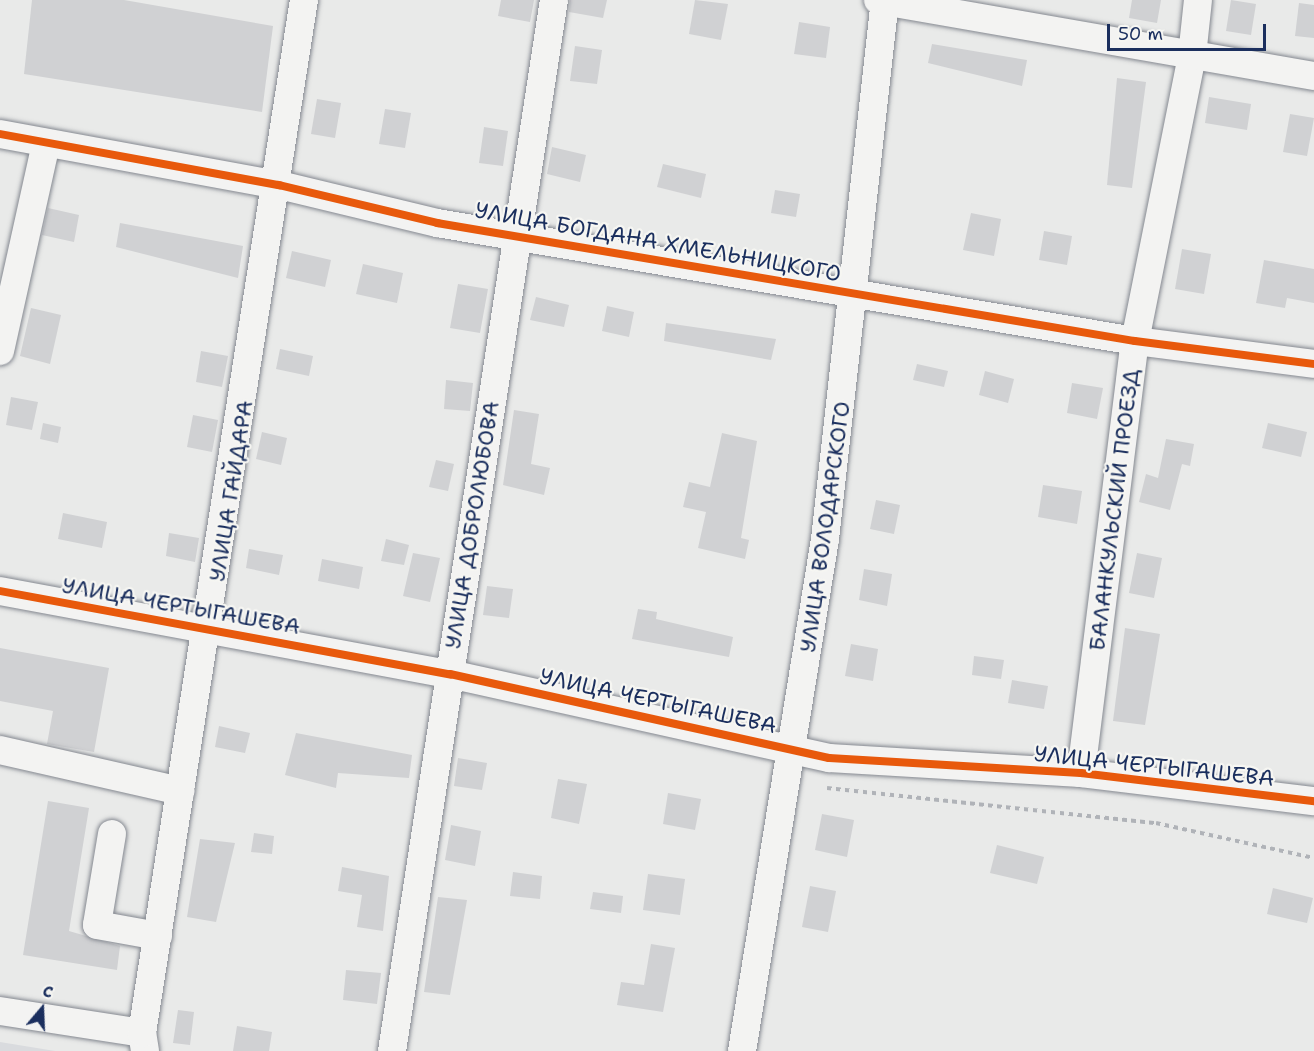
<!DOCTYPE html>
<meta charset="utf-8">
<style>
body{margin:0}
#map{position:relative;width:1314px;height:1051px;overflow:hidden;background:#e9eae9;font-family:"Shantell Sans",sans-serif}
div>[style]{position:absolute}
.built>*{inset:0;background:#d9dbde}
.building>*{inset:0;background:#d0d1d3}
.path>*{height:4px;margin-top:-2px;transform-origin:0;background:repeating-linear-gradient(90deg,#b0b3b8 0 4.5px,transparent 0 9px)}
.roads{filter:drop-shadow(0 0 2px #848890) drop-shadow(0 0 2px #848890)}
.minor>*{height:28px;margin:-14px;padding:0 14px;transform-origin:14px;border-radius:14px;background:#f3f3f2}
.cycleway>*{height:8px;margin:-4px;padding:0 4px;transform-origin:4px;border-radius:4px;background:#e8590c}
span{translate:-50% -50%;white-space:nowrap;text-align:center;line-height:1.15;-webkit-text-stroke:4.5px #f6f6f2;paint-order:stroke}
.street-label{font-size:22px;color:#1b2f5e}
.north{position:absolute;left:12px;top:979px;width:60px;height:60px;-webkit-text-stroke:4px #f6f6f2;paint-order:stroke;rotate:19deg;font-size:16px;font-weight:700;line-height:24px;text-align:center;color:#1b2f5e}
.north::after{content:'';display:block;margin:auto;width:21px;height:27px;background:#1b2f5e;clip-path:polygon(50% 0,100% 100%,50% 72%,0 100%)}
.scale{position:absolute;left:1107px;top:24px;width:159px;height:27px;box-sizing:border-box;border:3px solid #1b2f5e;border-top:0;padding-left:8px;font-size:18px;line-height:21px;white-space:nowrap;color:#1b2f5e;-webkit-text-stroke:4px #f6f6f2;paint-order:stroke}
</style>
<div id="map">
<div class="built">
<i style="clip-path:polygon(0 1042px,55px 1051px,0 1051px)"></i>
</div>
<div class="building">
<i style="clip-path:polygon(32px 0,124px 0,273px 26px,262px 112px,24px 74px)"></i>
<i style="clip-path:polygon(501px 0,534px 0,530px 22px,498px 16px)"></i>
<i style="clip-path:polygon(570px 0,607px 0,603px 18px,569px 12px)"></i>
<i style="clip-path:polygon(695px 0,728px 4px,721px 40px,689px 34px)"></i>
<i style="clip-path:polygon(1132px 0,1161px 0,1157px 23px,1129px 18px)"></i>
<i style="clip-path:polygon(1231px 0,1256px 4px,1251px 35px,1226px 31px)"></i>
<i style="clip-path:polygon(1299px 3px,1314px 5px,1314px 38px,1295px 36px)"></i>
<i style="clip-path:polygon(799px 22px,830px 27px,826px 58px,794px 54px)"></i>
<i style="clip-path:polygon(932px 44px,1027px 60px,1022px 86px,928px 63px)"></i>
<i style="clip-path:polygon(575px 46px,602px 50px,597px 84px,570px 81px)"></i>
<i style="clip-path:polygon(1117px 78px,1146px 82px,1132px 188px,1107px 185px)"></i>
<i style="clip-path:polygon(1209px 97px,1251px 104px,1247px 130px,1205px 123px)"></i>
<i style="clip-path:polygon(317px 99px,341px 103px,335px 138px,311px 134px)"></i>
<i style="clip-path:polygon(385px 109px,411px 113px,405px 148px,379px 144px)"></i>
<i style="clip-path:polygon(1290px 114px,1314px 118px,1307px 156px,1283px 152px)"></i>
<i style="clip-path:polygon(484px 127px,508px 131px,503px 166px,479px 163px)"></i>
<i style="clip-path:polygon(552px 147px,586px 155px,580px 182px,547px 174px)"></i>
<i style="clip-path:polygon(663px 164px,706px 174px,701px 198px,657px 187px)"></i>
<i style="clip-path:polygon(775px 190px,800px 194px,796px 217px,771px 213px)"></i>
<i style="clip-path:polygon(48px 208px,79px 215px,74px 242px,42px 235px)"></i>
<i style="clip-path:polygon(971px 213px,1001px 219px,994px 256px,963px 250px)"></i>
<i style="clip-path:polygon(120px 223px,243px 246px,238px 278px,116px 247px)"></i>
<i style="clip-path:polygon(1044px 231px,1072px 236px,1067px 265px,1039px 260px)"></i>
<i style="clip-path:polygon(1182px 249px,1211px 254px,1204px 294px,1175px 289px)"></i>
<i style="clip-path:polygon(292px 251px,331px 260px,325px 287px,286px 278px)"></i>
<i style="clip-path:polygon(1264px 260px,1314px 269px,1314px 303px,1287px 298px,1285px 308px,1256px 303px)"></i>
<i style="clip-path:polygon(363px 264px,403px 273px,397px 303px,356px 294px)"></i>
<i style="clip-path:polygon(458px 284px,488px 289px,480px 333px,450px 328px)"></i>
<i style="clip-path:polygon(536px 297px,569px 305px,564px 327px,530px 320px)"></i>
<i style="clip-path:polygon(607px 306px,634px 312px,629px 337px,602px 331px)"></i>
<i style="clip-path:polygon(31px 308px,61px 315px,50px 364px,20px 356px)"></i>
<i style="clip-path:polygon(666px 323px,776px 339px,771px 360px,664px 341px)"></i>
<i style="clip-path:polygon(280px 349px,313px 356px,309px 376px,276px 369px)"></i>
<i style="clip-path:polygon(201px 351px,228px 356px,222px 387px,196px 382px)"></i>
<i style="clip-path:polygon(917px 364px,948px 371px,944px 387px,913px 380px)"></i>
<i style="clip-path:polygon(985px 371px,1014px 379px,1008px 403px,979px 395px)"></i>
<i style="clip-path:polygon(446px 380px,473px 383px,470px 411px,444px 409px)"></i>
<i style="clip-path:polygon(1072px 383px,1103px 388px,1097px 419px,1067px 413px)"></i>
<i style="clip-path:polygon(11px 397px,38px 402px,32px 430px,6px 425px)"></i>
<i style="clip-path:polygon(514px 410px,539px 414px,531px 464px,550px 468px,544px 495px,503px 485px)"></i>
<i style="clip-path:polygon(193px 415px,218px 420px,212px 452px,187px 447px)"></i>
<i style="clip-path:polygon(43px 423px,61px 427px,58px 443px,40px 439px)"></i>
<i style="clip-path:polygon(1268px 423px,1307px 432px,1301px 457px,1262px 448px)"></i>
<i style="clip-path:polygon(262px 432px,287px 438px,281px 465px,256px 459px)"></i>
<i style="clip-path:polygon(722px 433px,757px 441px,741px 538px,749px 540px,745px 559px,698px 548px,706px 512px,683px 507px,689px 482px,710px 487px)"></i>
<i style="clip-path:polygon(1166px 439px,1194px 444px,1190px 466px,1182px 464px,1170px 510px,1139px 502px,1146px 474px,1158px 478px)"></i>
<i style="clip-path:polygon(436px 460px,454px 464px,448px 491px,429px 487px)"></i>
<i style="clip-path:polygon(1043px 485px,1082px 491px,1077px 524px,1038px 517px)"></i>
<i style="clip-path:polygon(876px 500px,900px 505px,894px 534px,870px 529px)"></i>
<i style="clip-path:polygon(63px 513px,107px 522px,102px 548px,58px 539px)"></i>
<i style="clip-path:polygon(169px 533px,199px 538px,195px 562px,166px 556px)"></i>
<i style="clip-path:polygon(386px 539px,409px 545px,404px 565px,381px 561px)"></i>
<i style="clip-path:polygon(249px 549px,283px 555px,279px 575px,246px 568px)"></i>
<i style="clip-path:polygon(413px 553px,440px 558px,430px 602px,403px 596px)"></i>
<i style="clip-path:polygon(1137px 553px,1162px 558px,1154px 598px,1129px 593px)"></i>
<i style="clip-path:polygon(322px 559px,363px 567px,359px 589px,318px 581px)"></i>
<i style="clip-path:polygon(864px 569px,892px 574px,887px 606px,859px 600px)"></i>
<i style="clip-path:polygon(487px 586px,513px 589px,509px 618px,483px 615px)"></i>
<i style="clip-path:polygon(638px 609px,657px 612px,656px 619px,733px 637px,729px 657px,632px 639px)"></i>
<i style="clip-path:polygon(1125px 628px,1160px 634px,1145px 725px,1113px 721px)"></i>
<i style="clip-path:polygon(851px 644px,878px 649px,873px 681px,845px 676px)"></i>
<i style="clip-path:polygon(0 648px,109px 668px,94px 752px,47px 744px,53px 711px,0 701px)"></i>
<i style="clip-path:polygon(974px 656px,1004px 660px,1001px 679px,972px 675px)"></i>
<i style="clip-path:polygon(1012px 680px,1048px 686px,1044px 709px,1008px 703px)"></i>
<i style="clip-path:polygon(219px 726px,250px 733px,245px 753px,215px 747px)"></i>
<i style="clip-path:polygon(296px 733px,412px 755px,409px 778px,338px 773px,336px 788px,285px 775px)"></i>
<i style="clip-path:polygon(458px 758px,487px 763px,482px 790px,454px 786px)"></i>
<i style="clip-path:polygon(558px 779px,587px 784px,579px 824px,551px 818px)"></i>
<i style="clip-path:polygon(668px 793px,701px 799px,695px 830px,663px 824px)"></i>
<i style="clip-path:polygon(48px 801px,89px 808px,69px 931px,120px 946px,117px 970px,23px 955px)"></i>
<i style="clip-path:polygon(822px 814px,854px 820px,847px 857px,815px 850px)"></i>
<i style="clip-path:polygon(451px 825px,481px 831px,475px 866px,445px 860px)"></i>
<i style="clip-path:polygon(254px 833px,274px 836px,272px 854px,251px 852px)"></i>
<i style="clip-path:polygon(200px 839px,235px 843px,216px 922px,187px 917px)"></i>
<i style="clip-path:polygon(997px 845px,1044px 857px,1037px 884px,990px 873px)"></i>
<i style="clip-path:polygon(342px 867px,389px 876px,383px 931px,357px 927px,362px 895px,338px 891px)"></i>
<i style="clip-path:polygon(513px 872px,542px 876px,540px 899px,510px 896px)"></i>
<i style="clip-path:polygon(648px 874px,685px 879px,680px 915px,643px 910px)"></i>
<i style="clip-path:polygon(810px 886px,836px 891px,828px 932px,802px 927px)"></i>
<i style="clip-path:polygon(1273px 888px,1313px 898px,1307px 923px,1267px 914px)"></i>
<i style="clip-path:polygon(593px 892px,623px 896px,621px 913px,590px 909px)"></i>
<i style="clip-path:polygon(438px 897px,467px 900px,450px 995px,424px 992px)"></i>
<i style="clip-path:polygon(651px 944px,675px 948px,663px 1012px,617px 1005px,621px 982px,644px 985px)"></i>
<i style="clip-path:polygon(346px 970px,381px 973px,377px 1004px,343px 1000px)"></i>
<i style="clip-path:polygon(178px 1010px,194px 1012px,190px 1045px,173px 1043px)"></i>
<i style="clip-path:polygon(237px 1026px,272px 1032px,269px 1051px,233px 1051px)"></i>
</div>
<div class="path">
<i style="left:827px;top:788px;width:331px;rotate:6.1deg"></i>
<i style="left:1156px;top:823px;width:162px;rotate:12.5deg"></i>
</div>
<div class="roads">
<div class="minor">
<i style="left:878px;top:0;width:443px;rotate:9.9deg"></i>
<i style="left:0;top:134px;width:284px;rotate:10.4deg"></i>
<i style="left:279px;top:185px;width:163px;rotate:13.5deg"></i>
<i style="left:437px;top:223px;width:708px;rotate:9.6deg"></i>
<i style="left:1135px;top:341px;width:180px;rotate:7.3deg"></i>
<i style="left:0;top:351px;width:213px;rotate:-77.5deg"></i>
<i style="left:0;top:591px;width:458px;rotate:10.5deg"></i>
<i style="left:450px;top:674px;width:388px;rotate:12.5deg"></i>
<i style="left:829px;top:758px;width:252px;rotate:3.4deg"></i>
<i style="left:1081px;top:773px;width:235px;rotate:6.9deg"></i>
<i style="left:0;top:750px;width:185px;rotate:12.8deg"></i>
<i style="left:1081px;top:773px;width:435px;rotate:-82.9deg"></i>
<i style="left:1135px;top:341px;width:291px;rotate:-78.7deg"></i>
<i style="left:1192px;top:56px;width:56px;rotate:-83.9deg"></i>
<i style="left:112px;top:834px;width:92px;rotate:99.4deg"></i>
<i style="left:97px;top:925px;width:62px;rotate:10.2deg"></i>
<i style="left:0;top:1011px;width:144px;rotate:8.8deg"></i>
<i style="left:145px;top:1051px;width:18px;rotate:-99deg"></i>
<i style="left:142px;top:1033px;width:1046px;rotate:-81.09deg"></i>
<i style="left:392px;top:1051px;width:1063px;rotate:-81.24deg"></i>
<i style="left:742px;top:1051px;width:519px;rotate:-80.79deg"></i>
<i style="left:825px;top:539px;width:542px;rotate:-83.65deg"></i>
</div>
</div>
<div class="cycleway">
<i style="left:0;top:134px;width:284px;rotate:10.4deg"></i>
<i style="left:279px;top:185px;width:163px;rotate:13.5deg"></i>
<i style="left:437px;top:223px;width:708px;rotate:9.6deg"></i>
<i style="left:1135px;top:341px;width:180px;rotate:7.3deg"></i>
<i style="left:0;top:591px;width:458px;rotate:10.5deg"></i>
<i style="left:450px;top:674px;width:388px;rotate:12.5deg"></i>
<i style="left:829px;top:758px;width:252px;rotate:3.4deg"></i>
<i style="left:1081px;top:773px;width:235px;rotate:6.9deg"></i>
</div>
<div class="street-label">
<span style="left:658px;top:242px;rotate:10deg">УЛИЦА БОГДАНА ХМЕЛЬНИЦКОГО</span>
<span style="left:231px;top:491px;rotate:-81deg">УЛИЦА ГАЙДАРА</span>
<span style="left:1114px;top:510px;rotate:-83deg">БАЛАНКУЛЬСКИЙ ПРОЕЗД</span>
<span style="left:472px;top:525px;rotate:-81deg">УЛИЦА ДОБРОЛЮБОВА</span>
<span style="left:825px;top:527px;rotate:-82deg">УЛИЦА ВОЛОДАРСКОГО</span>
<span style="left:181px;top:606px;rotate:10deg">УЛИЦА ЧЕРТЫГАШЕВА</span>
<span style="left:658px;top:701px;rotate:12deg">УЛИЦА ЧЕРТЫГАШЕВА</span>
<span style="left:1154px;top:766px;rotate:6deg">УЛИЦА ЧЕРТЫГАШЕВА</span>
</div>
<div class="north">С</div>
<div class="scale">50 m</div>
</div>
